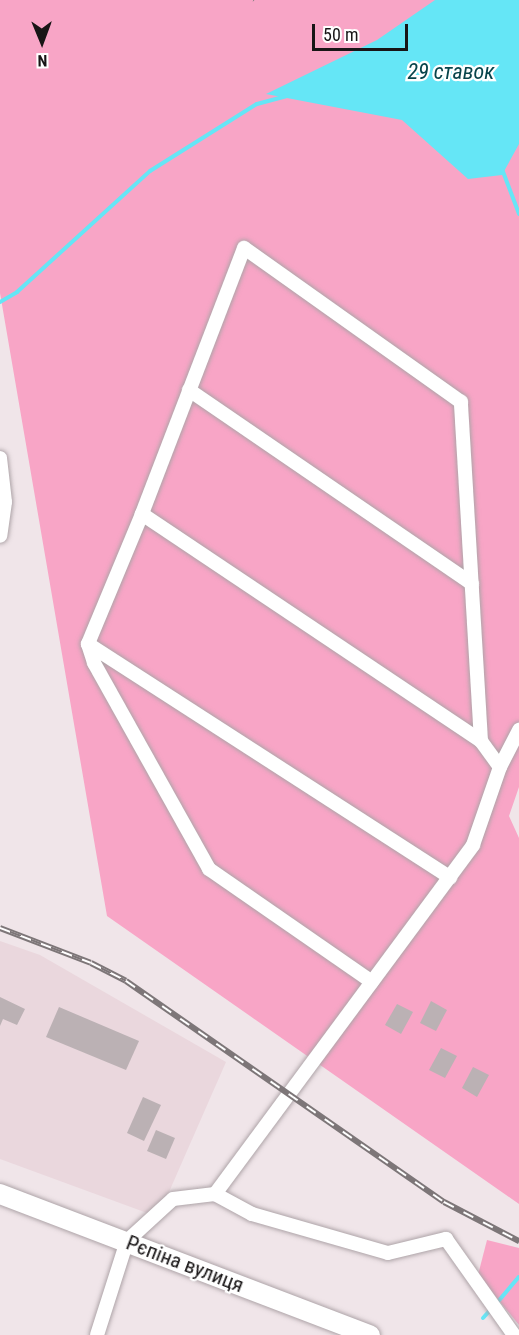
<!DOCTYPE html>
<meta charset="utf-8">
<style>
body{margin:0}
#map{position:relative;width:519px;height:1335px;overflow:hidden;background:#f0e5e9;font-family:"Roboto Condensed",sans-serif}
div>[style]{position:absolute}
.built>*{inset:0;background:#ead7dd}
.green>*{inset:0;background:#f8a5c6}
.water>*{inset:0;background:#65e6f6}
.stream>*{height:4px;margin:-2px;padding:0 2px;transform-origin:2px;border-radius:2px;background:#65e6f6}
.building>*{inset:0;background:#bbb1b4}
.path>*{height:2px;margin-top:-1px;transform-origin:0;background:repeating-linear-gradient(90deg,#857e80 0 3px,transparent 0 7.5px)}
.roads{filter:drop-shadow(0 0 2px #aea4a8) drop-shadow(0 0 2px #aea4a8)}
.street>*{height:14px;margin:-7px;padding:0 7px;transform-origin:7px;border-radius:7px;background:#fff}
.secondary>*{height:20px;margin:-10px;padding:0 10px;transform-origin:10px;border-radius:10px;background:#fff}
.rail>*{height:6px;margin-top:-3px;transform-origin:0;background:repeating-linear-gradient(90deg,#fff 0 11px,#7d7678 0 22px);box-sizing:border-box;border-block:2px solid #7d7678}
span{translate:-50% -50%;white-space:nowrap;text-align:center;line-height:1.15;-webkit-text-stroke:4.5px #fff;paint-order:stroke}
.street-label{font-size:21px;color:#181516}
.water-label{font-size:22px;color:#07444b;font-style:italic}
.north{position:absolute;left:12px;top:12px;width:60px;height:60px;-webkit-text-stroke:4px #fff;paint-order:stroke;rotate:179deg;font-size:16px;font-weight:700;line-height:24px;text-align:center;color:#181516}
.north::after{content:'';display:block;margin:auto;width:21px;height:27px;background:#181516;clip-path:polygon(50% 0,100% 100%,50% 72%,0 100%)}
.scale{position:absolute;left:312px;top:24px;width:96px;height:27px;box-sizing:border-box;border:3px solid #181516;border-top:0;padding-left:8px;font-size:18px;line-height:21px;white-space:nowrap;color:#181516;-webkit-text-stroke:4px #fff;paint-order:stroke}
</style>
<div id="map">
<div class="built">
<i style="clip-path:polygon(0 941px,40px 955px,226px 1062px,158px 1217px,0 1159px)"></i>
</div>
<div class="green">
<i style="clip-path:polygon(0 0,519px 0,519px 787px,509px 816px,519px 838px,519px 1204px,107px 916px,0 293px)"></i>
<i style="clip-path:polygon(487px 1240px,519px 1248px,519px 1325px,478px 1275px)"></i>
</div>
<div class="water">
<i style="clip-path:polygon(435px 0,519px 0,519px 144px,502px 175px,468px 179px,402px 120px,266px 94px,377px 40px)"></i>
</div>
<div class="stream">
<i style="left:502px;top:169px;width:48px;rotate:69.3deg"></i>
<i style="left:0;top:302px;width:20px;rotate:-30deg"></i>
<i style="left:17px;top:292px;width:180px;rotate:-42.3deg"></i>
<i style="left:150px;top:171px;width:126px;rotate:-32.1deg"></i>
<i style="left:257px;top:104px;width:30px;rotate:-15deg"></i>
<i style="left:496px;top:1304px;width:35px;rotate:-50deg"></i>
<i style="left:483px;top:1318px;width:12px;rotate:-48deg"></i>
</div>
<div class="building">
<i style="clip-path:polygon(0 997px,25px 1009px,17px 1025px,3px 1019px,0 1026px)"></i>
<i style="clip-path:polygon(431px 1001px,447px 1010px,436px 1031px,420px 1023px)"></i>
<i style="clip-path:polygon(397px 1004px,413px 1012px,401px 1034px,385px 1025px)"></i>
<i style="clip-path:polygon(59px 1007px,139px 1041px,126px 1070px,46px 1037px)"></i>
<i style="clip-path:polygon(441px 1048px,457px 1056px,445px 1078px,429px 1070px)"></i>
<i style="clip-path:polygon(473px 1067px,489px 1075px,477px 1097px,462px 1088px)"></i>
<i style="clip-path:polygon(143px 1097px,161px 1105px,144px 1141px,127px 1133px)"></i>
<i style="clip-path:polygon(156px 1130px,175px 1138px,166px 1159px,147px 1151px)"></i>
</div>
<div class="path">
<i style="left:253px;top:0;width:1px;rotate:45deg"></i>
</div>
<div class="roads">
<div class="street">
<i style="left:189px;top:390px;width:343px;rotate:34.4deg"></i>
<i style="left:0;top:458px;width:44px;rotate:83.5deg"></i>
<i style="left:5px;top:502px;width:34px;rotate:98deg"></i>
<i style="left:142px;top:514px;width:141px;rotate:112.6deg"></i>
<i style="left:88px;top:644px;width:20px;rotate:72deg"></i>
<i style="left:94px;top:663px;width:236px;rotate:60.8deg"></i>
<i style="left:209px;top:869px;width:198px;rotate:34.7deg"></i>
<i style="left:88px;top:644px;width:431px;rotate:32.8deg"></i>
<i style="left:481px;top:741px;width:340px;rotate:-93.4deg"></i>
<i style="left:461px;top:402px;width:266px;rotate:-144.6deg"></i>
<i style="left:244px;top:248px;width:285px;rotate:111deg"></i>
<i style="left:142px;top:514px;width:408px;rotate:33.8deg"></i>
<i style="left:481px;top:741px;width:32px;rotate:54deg"></i>
<i style="left:215px;top:1194px;width:434px;rotate:-53.5deg"></i>
<i style="left:473px;top:845px;width:83px;rotate:-70.9deg"></i>
<i style="left:500px;top:767px;width:42px;rotate:-62.8deg"></i>
<i style="left:97px;top:1335px;width:99px;rotate:-72.3deg"></i>
<i style="left:127px;top:1241px;width:62px;rotate:-42.4deg"></i>
<i style="left:173px;top:1199px;width:42px;rotate:-6.8deg"></i>
<i style="left:215px;top:1194px;width:42px;rotate:28.4deg"></i>
<i style="left:252px;top:1214px;width:141px;rotate:16deg"></i>
<i style="left:388px;top:1253px;width:60px;rotate:-13.6deg"></i>
<i style="left:446px;top:1239px;width:118px;rotate:54.7deg"></i>
</div>
<div class="secondary">
<i style="left:0;top:1194px;width:396px;rotate:20.9deg"></i>
</div>
</div>
<div class="rail">
<i style="left:0;top:928px;width:97px;rotate:21deg"></i>
<i style="left:91px;top:963px;width:39px;rotate:27deg"></i>
<i style="left:126px;top:981px;width:387px;rotate:34.8deg"></i>
<i style="left:444px;top:1202px;width:85px;rotate:27.5deg"></i>
</div>
<div class="street-label">
<span style="left:185px;top:1264px;rotate:21deg">Рєпіна вулиця</span>
</div>
<div class="water-label">
<span style="left:451px;top:72px">29 ставок</span>
</div>
<div class="north">N</div>
<div class="scale">50 m</div>
</div>
